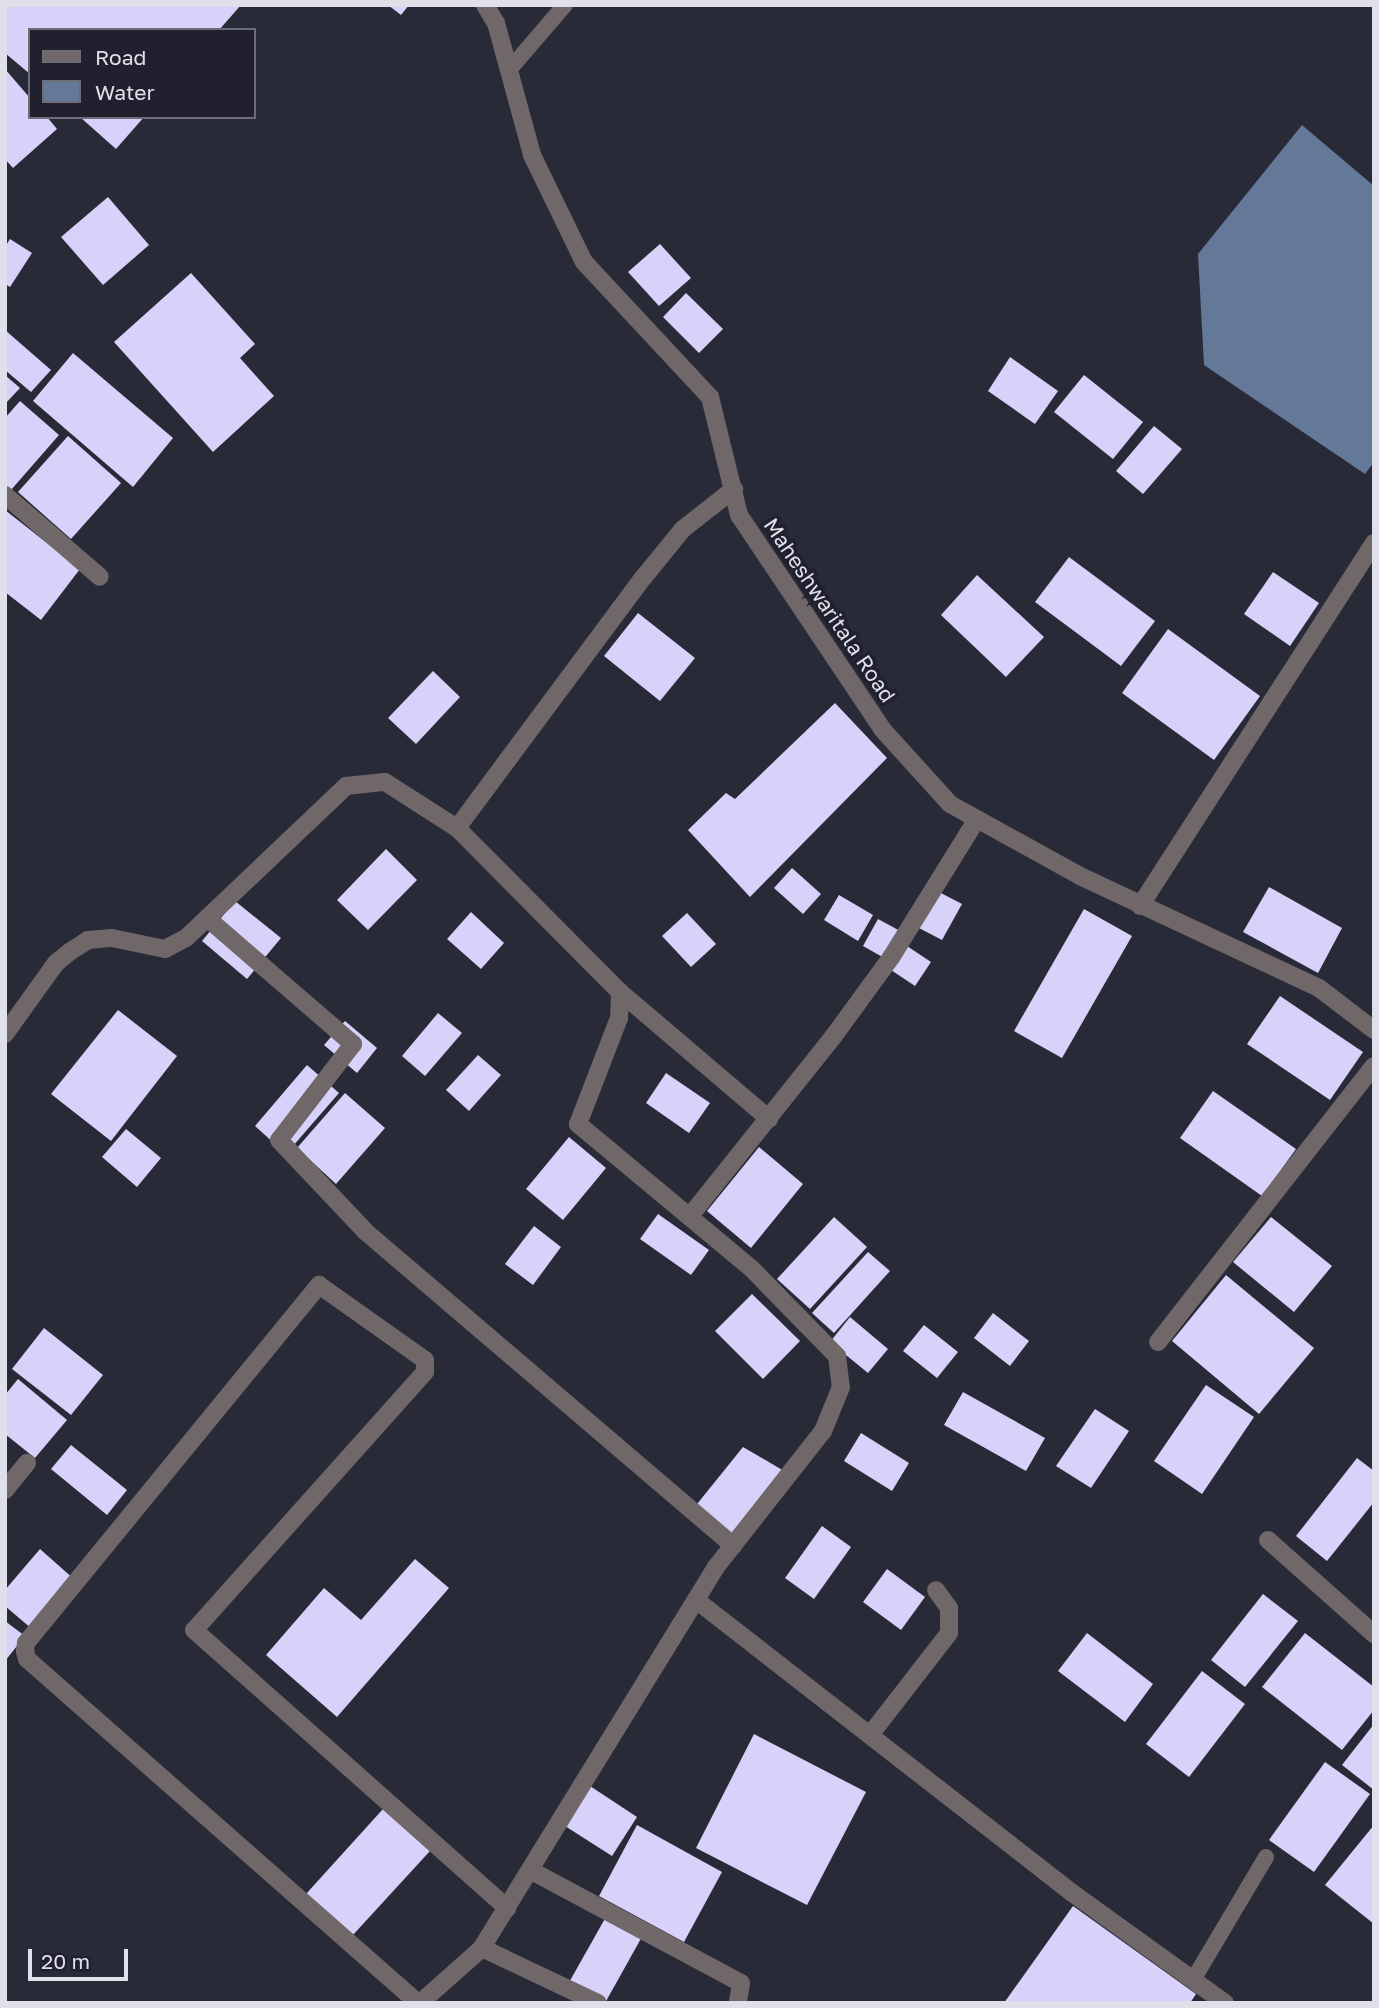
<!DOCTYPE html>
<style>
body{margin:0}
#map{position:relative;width:1379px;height:2008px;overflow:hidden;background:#292a38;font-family:"Golos Text",sans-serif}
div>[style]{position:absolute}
.water>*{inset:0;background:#647898}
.building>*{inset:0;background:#d8d1fa}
.service>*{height:16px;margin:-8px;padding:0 8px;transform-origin:8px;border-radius:8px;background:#706768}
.minor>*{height:18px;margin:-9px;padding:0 9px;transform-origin:9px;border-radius:9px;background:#706768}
.tertiary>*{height:18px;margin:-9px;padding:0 9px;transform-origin:9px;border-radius:9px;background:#706768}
span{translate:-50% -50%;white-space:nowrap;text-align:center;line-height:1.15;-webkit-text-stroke:7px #20202e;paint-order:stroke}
.street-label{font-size:21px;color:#e0e0ea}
.frame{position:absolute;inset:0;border:7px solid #e0e0ea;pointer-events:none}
.legend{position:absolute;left:28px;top:28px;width:228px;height:91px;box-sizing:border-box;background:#20202e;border:2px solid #6d6d79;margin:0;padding:9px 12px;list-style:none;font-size:21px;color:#e0e0ea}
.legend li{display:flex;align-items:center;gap:14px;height:35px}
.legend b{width:35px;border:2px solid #6d6d79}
.scale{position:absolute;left:28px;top:1949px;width:100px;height:32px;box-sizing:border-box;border:4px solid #e0e0ea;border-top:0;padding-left:9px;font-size:21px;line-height:24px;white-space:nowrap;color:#e0e0ea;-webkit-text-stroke:5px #20202e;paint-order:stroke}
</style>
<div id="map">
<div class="water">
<i style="clip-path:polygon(1302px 125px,1374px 186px,1374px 462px,1365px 474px,1204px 365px,1198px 254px)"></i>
</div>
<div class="building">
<i style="clip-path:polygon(5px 5px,241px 5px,219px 30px,30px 30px,30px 74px,5px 53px)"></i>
<i style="clip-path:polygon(388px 5px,409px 5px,401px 15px)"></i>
<i style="clip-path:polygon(5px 69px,30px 98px,30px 117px,47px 117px,57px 129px,13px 168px,5px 159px)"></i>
<i style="clip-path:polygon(80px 117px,144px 117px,116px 149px)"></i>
<i style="clip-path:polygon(108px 197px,149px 245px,103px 285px,61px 237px)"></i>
<i style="clip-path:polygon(10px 239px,32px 253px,10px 287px,5px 284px,5px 247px)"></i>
<i style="clip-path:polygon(660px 244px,691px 278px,659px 306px,628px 272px)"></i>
<i style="clip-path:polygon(191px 273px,255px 344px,240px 358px,274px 396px,213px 452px,114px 342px)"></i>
<i style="clip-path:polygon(686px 293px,723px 329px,699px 353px,663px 317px)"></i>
<i style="clip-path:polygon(5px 330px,51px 370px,31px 392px,5px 370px)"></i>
<i style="clip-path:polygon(73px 353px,173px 438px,133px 487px,33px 401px)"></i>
<i style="clip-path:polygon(1010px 357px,1058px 391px,1035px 424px,988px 391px)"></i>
<i style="clip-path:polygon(5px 375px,20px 388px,5px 404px)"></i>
<i style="clip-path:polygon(1084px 375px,1143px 422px,1113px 459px,1054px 412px)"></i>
<i style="clip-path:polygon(20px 401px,59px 435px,11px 490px,5px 485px,5px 418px)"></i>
<i style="clip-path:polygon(1154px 426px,1182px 449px,1143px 494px,1116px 471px)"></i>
<i style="clip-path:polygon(68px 436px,121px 483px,71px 539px,18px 492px)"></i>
<i style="clip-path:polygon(5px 510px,80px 569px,41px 620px,5px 592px)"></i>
<i style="clip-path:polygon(1069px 557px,1155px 621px,1121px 666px,1035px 602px)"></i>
<i style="clip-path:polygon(1273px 572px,1319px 603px,1290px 646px,1244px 614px)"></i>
<i style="clip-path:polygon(977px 575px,1044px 637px,1006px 677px,941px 615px)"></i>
<i style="clip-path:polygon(638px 613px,695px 658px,660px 701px,604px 656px)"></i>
<i style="clip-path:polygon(1168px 629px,1260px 696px,1214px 760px,1122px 693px)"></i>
<i style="clip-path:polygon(433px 671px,460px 697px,416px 744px,388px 718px)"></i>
<i style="clip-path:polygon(835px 703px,887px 758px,750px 897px,688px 830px,726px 793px,735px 799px)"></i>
<i style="clip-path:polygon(386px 849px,417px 880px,368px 930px,337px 900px)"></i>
<i style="clip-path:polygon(792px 868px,821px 894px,803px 914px,774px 888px)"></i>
<i style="clip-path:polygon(1269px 887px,1342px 928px,1318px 973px,1243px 932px)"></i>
<i style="clip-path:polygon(939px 892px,962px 904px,942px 940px,919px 928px)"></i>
<i style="clip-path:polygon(839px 895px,873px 915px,858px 941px,824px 920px)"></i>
<i style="clip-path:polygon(235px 901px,281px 938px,247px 979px,202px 941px)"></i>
<i style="clip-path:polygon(1084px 909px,1132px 936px,1062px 1058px,1014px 1031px)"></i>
<i style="clip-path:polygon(471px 912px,504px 943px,481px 969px,447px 939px)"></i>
<i style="clip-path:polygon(687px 913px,716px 944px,691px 967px,662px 936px)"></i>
<i style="clip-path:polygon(878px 919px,902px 932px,886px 959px,863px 946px)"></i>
<i style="clip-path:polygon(904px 944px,931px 962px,915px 986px,888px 968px)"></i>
<i style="clip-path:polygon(1280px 996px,1363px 1052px,1330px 1100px,1247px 1044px)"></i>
<i style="clip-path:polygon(118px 1010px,177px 1056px,111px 1141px,51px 1094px)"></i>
<i style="clip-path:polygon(438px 1013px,462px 1033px,425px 1076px,402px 1056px)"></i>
<i style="clip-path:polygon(345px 1021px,377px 1048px,357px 1073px,324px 1045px)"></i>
<i style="clip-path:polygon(478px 1055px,501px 1075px,469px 1111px,446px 1090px)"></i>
<i style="clip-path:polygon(307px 1065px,339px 1093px,286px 1154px,255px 1126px)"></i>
<i style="clip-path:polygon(666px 1073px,710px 1103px,689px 1133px,646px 1103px)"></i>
<i style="clip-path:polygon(1213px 1091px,1296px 1149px,1262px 1196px,1180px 1138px)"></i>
<i style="clip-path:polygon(345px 1093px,385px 1128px,336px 1184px,297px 1148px)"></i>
<i style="clip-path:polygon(126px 1129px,161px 1158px,137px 1187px,102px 1157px)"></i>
<i style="clip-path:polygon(569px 1137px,606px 1168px,563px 1220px,526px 1189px)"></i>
<i style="clip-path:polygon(759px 1147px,803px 1184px,751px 1248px,707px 1211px)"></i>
<i style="clip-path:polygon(658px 1214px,709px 1250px,691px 1275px,640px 1239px)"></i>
<i style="clip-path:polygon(834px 1217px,867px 1247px,810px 1309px,777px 1279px)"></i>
<i style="clip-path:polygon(1271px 1217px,1332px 1266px,1294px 1312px,1233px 1262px)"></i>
<i style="clip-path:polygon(534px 1226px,561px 1247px,533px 1285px,505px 1264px)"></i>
<i style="clip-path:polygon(868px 1252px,890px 1271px,834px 1333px,812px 1313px)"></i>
<i style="clip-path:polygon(1226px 1275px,1314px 1348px,1259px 1414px,1172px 1341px)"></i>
<i style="clip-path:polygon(752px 1294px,800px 1341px,763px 1379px,715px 1331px)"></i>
<i style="clip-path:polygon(993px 1313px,1029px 1341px,1010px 1366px,974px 1338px)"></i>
<i style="clip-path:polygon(850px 1317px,888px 1349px,868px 1373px,830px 1342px)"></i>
<i style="clip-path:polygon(924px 1325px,958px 1352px,937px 1378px,903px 1351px)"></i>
<i style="clip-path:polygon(44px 1328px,103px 1375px,71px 1415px,12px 1369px)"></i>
<i style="clip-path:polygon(18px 1379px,67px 1420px,35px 1458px,5px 1434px,5px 1395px)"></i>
<i style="clip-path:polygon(1206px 1385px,1254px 1417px,1202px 1494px,1154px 1461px)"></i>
<i style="clip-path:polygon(963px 1392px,1045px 1438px,1026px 1471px,944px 1425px)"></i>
<i style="clip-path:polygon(1095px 1409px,1129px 1431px,1091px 1488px,1056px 1466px)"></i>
<i style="clip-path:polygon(861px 1433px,909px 1463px,892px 1491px,844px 1461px)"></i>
<i style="clip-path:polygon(71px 1445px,127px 1490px,107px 1515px,51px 1469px)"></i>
<i style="clip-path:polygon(743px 1447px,784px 1471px,727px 1544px,689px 1514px)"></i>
<i style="clip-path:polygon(1357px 1458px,1374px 1471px,1374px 1502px,1327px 1561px,1296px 1536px)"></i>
<i style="clip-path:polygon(822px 1526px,851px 1547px,814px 1599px,785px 1578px)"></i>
<i style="clip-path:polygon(40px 1549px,75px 1580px,32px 1629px,5px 1606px,5px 1590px)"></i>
<i style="clip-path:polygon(415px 1559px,449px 1588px,337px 1717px,266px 1655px,324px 1588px,361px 1620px)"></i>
<i style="clip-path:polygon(887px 1569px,925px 1597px,901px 1630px,863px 1602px)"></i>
<i style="clip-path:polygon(1263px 1594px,1298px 1621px,1245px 1687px,1211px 1660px)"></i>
<i style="clip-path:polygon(5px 1621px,25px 1636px,5px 1661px)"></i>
<i style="clip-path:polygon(1087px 1633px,1153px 1684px,1125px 1722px,1058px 1671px)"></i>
<i style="clip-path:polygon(1305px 1633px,1374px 1687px,1374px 1710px,1342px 1750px,1262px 1687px)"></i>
<i style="clip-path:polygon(1202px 1671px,1245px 1704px,1189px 1777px,1146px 1744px)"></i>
<i style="clip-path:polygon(1374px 1724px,1374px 1790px,1342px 1765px)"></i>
<i style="clip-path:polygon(754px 1734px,866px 1792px,807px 1905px,696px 1848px)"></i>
<i style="clip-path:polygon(1325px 1762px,1370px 1794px,1314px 1872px,1269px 1840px)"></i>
<i style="clip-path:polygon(590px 1786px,637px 1817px,612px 1856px,565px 1826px)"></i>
<i style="clip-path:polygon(383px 1809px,430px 1851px,352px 1936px,306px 1894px)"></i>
<i style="clip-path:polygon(637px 1825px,722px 1872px,684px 1942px,599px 1896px)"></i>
<i style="clip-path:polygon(1374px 1825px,1374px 1924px,1325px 1885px)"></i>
<i style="clip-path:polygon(1073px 1906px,1196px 1994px,1190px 2003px,1004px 2003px)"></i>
<i style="clip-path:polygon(607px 1915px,643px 1935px,605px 2003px,567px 1986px)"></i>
</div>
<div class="service">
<i style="left:509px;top:70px;width:86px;rotate:-49.3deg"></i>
<i style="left:1193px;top:1980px;width:143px;rotate:-59.3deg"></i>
</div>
<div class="minor">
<i style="left:5px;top:495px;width:125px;rotate:40.8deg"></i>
<i style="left:457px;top:828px;width:312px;rotate:-53.4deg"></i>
<i style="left:643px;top:578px;width:63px;rotate:-50.8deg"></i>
<i style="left:683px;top:529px;width:65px;rotate:-38.1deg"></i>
<i style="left:1140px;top:906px;width:432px;rotate:-57.2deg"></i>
<i style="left:207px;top:918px;width:193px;rotate:40.8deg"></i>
<i style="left:353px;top:1044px;width:121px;rotate:127.6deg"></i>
<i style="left:279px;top:1140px;width:127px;rotate:46.6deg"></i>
<i style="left:366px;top:1232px;width:483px;rotate:40.5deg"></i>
<i style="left:620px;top:992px;width:196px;rotate:40.4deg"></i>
<i style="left:5px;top:1034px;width:87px;rotate:-54.3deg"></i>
<i style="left:56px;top:963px;width:19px;rotate:-39deg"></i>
<i style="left:71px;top:951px;width:20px;rotate:-33deg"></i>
<i style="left:88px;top:940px;width:24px;rotate:-5deg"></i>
<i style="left:112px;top:938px;width:54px;rotate:11.7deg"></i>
<i style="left:165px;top:949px;width:24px;rotate:-28deg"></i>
<i style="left:186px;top:938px;width:221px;rotate:-43.5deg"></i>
<i style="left:346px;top:786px;width:39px;rotate:-6deg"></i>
<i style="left:385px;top:782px;width:85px;rotate:32.6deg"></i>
<i style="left:457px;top:828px;width:231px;rotate:45.2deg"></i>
<i style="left:620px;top:992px;width:26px;rotate:92deg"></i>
<i style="left:619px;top:1018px;width:114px;rotate:111.1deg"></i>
<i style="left:578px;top:1124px;width:226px;rotate:39.8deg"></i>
<i style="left:752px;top:1269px;width:122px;rotate:45.7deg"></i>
<i style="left:837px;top:1356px;width:31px;rotate:83deg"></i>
<i style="left:841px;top:1387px;width:48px;rotate:112.2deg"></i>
<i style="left:823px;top:1431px;width:173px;rotate:128.2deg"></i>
<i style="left:716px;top:1567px;width:447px;rotate:121.6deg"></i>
<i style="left:482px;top:1948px;width:83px;rotate:138.4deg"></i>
<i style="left:690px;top:1216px;width:229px;rotate:-51.4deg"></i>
<i style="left:833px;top:1037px;width:100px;rotate:-53.9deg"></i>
<i style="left:892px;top:956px;width:161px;rotate:-58.2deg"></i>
<i style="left:1158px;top:1342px;width:350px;rotate:-52deg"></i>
<i style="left:5px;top:1490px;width:35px;rotate:-51deg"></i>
<i style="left:1268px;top:1540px;width:142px;rotate:41.6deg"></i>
<i style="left:696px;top:1600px;width:475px;rotate:37.9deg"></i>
<i style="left:1071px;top:1892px;width:190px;rotate:35.8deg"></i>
<i style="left:870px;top:1735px;width:129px;rotate:-52.2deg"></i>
<i style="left:949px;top:1633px;width:25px;rotate:-90deg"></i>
<i style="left:949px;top:1608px;width:22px;rotate:-126deg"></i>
<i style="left:530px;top:1870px;width:239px;rotate:28.2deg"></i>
<i style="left:741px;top:1983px;width:20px;rotate:99deg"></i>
<i style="left:482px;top:1948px;width:128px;rotate:25.4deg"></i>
<i style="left:418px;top:2003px;width:521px;rotate:-138.66deg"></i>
<i style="left:27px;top:1659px;width:8px;rotate:-104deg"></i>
<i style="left:25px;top:1651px;width:8px;rotate:-83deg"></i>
<i style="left:26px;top:1643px;width:463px;rotate:-50.7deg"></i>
<i style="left:319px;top:1285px;width:130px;rotate:35.3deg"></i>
<i style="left:425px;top:1360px;width:12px;rotate:90deg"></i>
<i style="left:425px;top:1372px;width:346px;rotate:131.8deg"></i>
<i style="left:194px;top:1630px;width:419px;rotate:41.6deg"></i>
</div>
<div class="tertiary">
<i style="left:485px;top:5px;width:21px;rotate:59deg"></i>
<i style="left:496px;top:23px;width:137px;rotate:74.7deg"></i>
<i style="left:532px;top:155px;width:119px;rotate:64.1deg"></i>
<i style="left:584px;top:262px;width:185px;rotate:47deg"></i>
<i style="left:710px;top:397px;width:122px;rotate:76.2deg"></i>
<i style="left:739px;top:515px;width:257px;rotate:56.2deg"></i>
<i style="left:882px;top:729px;width:101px;rotate:47.8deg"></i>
<i style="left:950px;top:804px;width:149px;rotate:29deg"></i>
<i style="left:1080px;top:876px;width:264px;rotate:25.1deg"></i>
<i style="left:1319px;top:988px;width:69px;rotate:37.4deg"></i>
</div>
<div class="street-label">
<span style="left:830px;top:610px;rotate:56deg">Maheshwaritala Road</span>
</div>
<div class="frame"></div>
<ul class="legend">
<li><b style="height:9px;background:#706768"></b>Road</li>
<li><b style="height:19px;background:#647898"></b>Water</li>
</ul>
<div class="scale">20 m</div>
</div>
